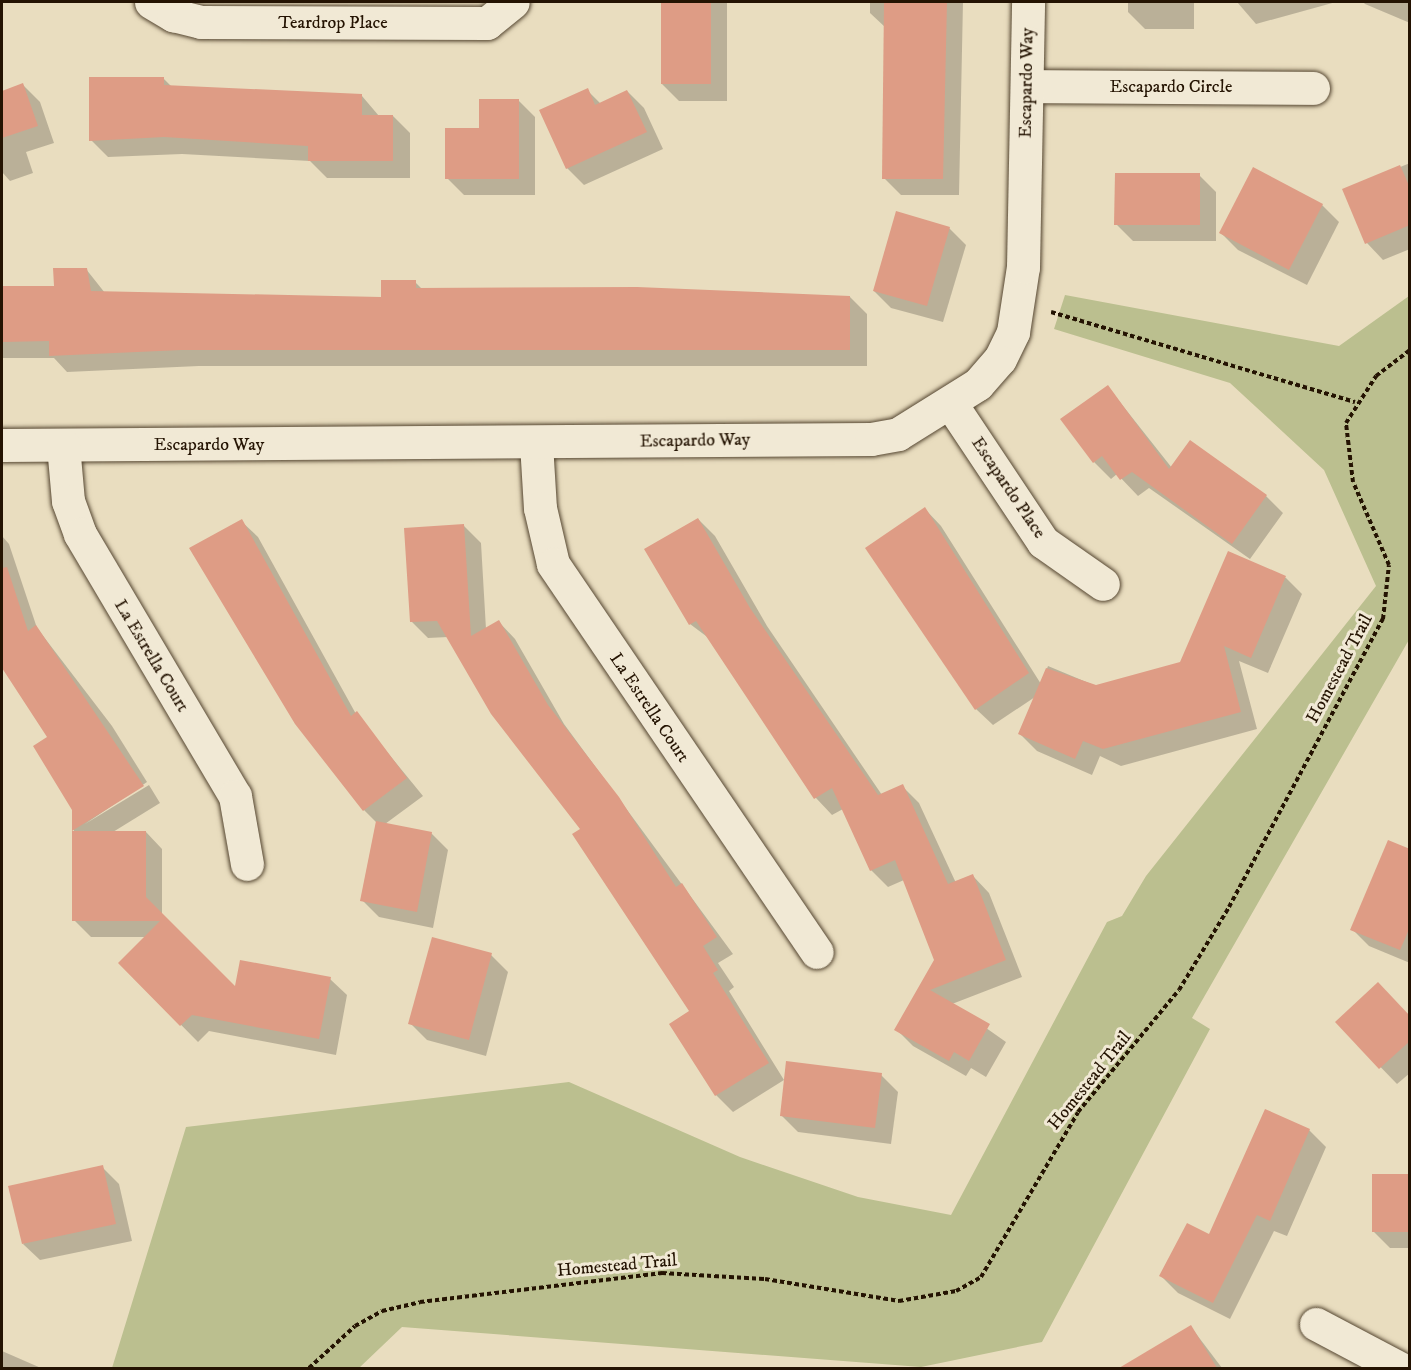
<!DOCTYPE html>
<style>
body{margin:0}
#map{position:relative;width:1411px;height:1370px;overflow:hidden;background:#e9ddbf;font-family:"IM FELL DW Pica",serif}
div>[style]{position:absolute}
.green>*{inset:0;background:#bbbf8f}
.shadow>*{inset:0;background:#0003}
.building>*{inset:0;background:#de9c85}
.path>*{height:4px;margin-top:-2px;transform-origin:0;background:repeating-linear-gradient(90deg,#241302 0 4.5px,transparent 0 7.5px)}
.roads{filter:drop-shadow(0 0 2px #554631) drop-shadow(0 0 2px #554631)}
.minor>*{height:33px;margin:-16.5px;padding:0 16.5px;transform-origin:16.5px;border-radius:16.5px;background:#f1e9d5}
span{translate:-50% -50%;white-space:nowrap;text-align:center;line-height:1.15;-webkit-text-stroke:6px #f1e9d5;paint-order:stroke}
.street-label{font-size:18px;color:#241302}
.frame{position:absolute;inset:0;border:3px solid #241302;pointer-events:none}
</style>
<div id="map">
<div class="green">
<i style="clip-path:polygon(1065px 295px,1339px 346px,1409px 296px,1410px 638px,1192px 1018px,1210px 1029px,1042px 1342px,921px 1367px,402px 1327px,359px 1368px,112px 1368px,186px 1127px,569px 1082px,740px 1157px,858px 1197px,951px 1215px,1107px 922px,1122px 916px,1146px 876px,1376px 586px,1324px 470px,1230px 383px,1054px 329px)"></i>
</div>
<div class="shadow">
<i style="clip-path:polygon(662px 2px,727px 3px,727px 101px,679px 101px,662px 84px)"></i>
<i style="clip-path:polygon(870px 2px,963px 2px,959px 195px,901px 195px,884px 178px,886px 28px,870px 13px)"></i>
<i style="clip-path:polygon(1128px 2px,1194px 2px,1194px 29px,1145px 29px,1128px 12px)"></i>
<i style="clip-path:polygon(1237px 2px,1336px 2px,1256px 24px)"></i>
<i style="clip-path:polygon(1363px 2px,1410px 2px,1410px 23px,1365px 4px)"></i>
<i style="clip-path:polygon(163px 78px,172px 87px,362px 96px,379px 116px,393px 116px,410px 133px,410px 178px,327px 178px,310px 161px,182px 154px,108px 157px,91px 140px)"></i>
<i style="clip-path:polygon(23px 85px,40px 102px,54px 143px,26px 152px,33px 173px,10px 181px,2px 172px,2px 92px)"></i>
<i style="clip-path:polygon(587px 90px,601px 104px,627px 91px,644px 108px,663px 149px,584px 185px,567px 168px)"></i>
<i style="clip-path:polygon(518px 100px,535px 117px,535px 195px,464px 195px,447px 178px)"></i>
<i style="clip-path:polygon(1410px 163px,1410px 249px,1383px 260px,1367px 243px,1344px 190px)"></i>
<i style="clip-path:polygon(1199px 175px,1216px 192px,1216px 241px,1133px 241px,1116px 224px)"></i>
<i style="clip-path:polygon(1322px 205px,1339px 222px,1307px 285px,1238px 250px,1221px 233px)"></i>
<i style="clip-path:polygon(949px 228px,966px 245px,943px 322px,891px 308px,874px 291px)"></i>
<i style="clip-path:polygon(86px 269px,105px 293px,382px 298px,415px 282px,423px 290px,850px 297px,867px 314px,867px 366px,199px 366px,67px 372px,54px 358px,2px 358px,2px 288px,55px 288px)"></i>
<i style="clip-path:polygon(1108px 387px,1172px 468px,1266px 496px,1283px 513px,1250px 559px,1149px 488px,1138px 496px,1117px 474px,1111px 479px,1094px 462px)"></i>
<i style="clip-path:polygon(925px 509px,941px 526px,1041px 684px,1048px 666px,1096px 686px,1181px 663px,1229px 553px,1286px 578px,1302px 594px,1268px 673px,1239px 661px,1257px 729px,1121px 766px,1100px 756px,1092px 775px,1037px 751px,1020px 734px,1035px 697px,993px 725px,976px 709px)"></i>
<i style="clip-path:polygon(698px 519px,715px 536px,767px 626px,882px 795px,902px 786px,919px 803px,956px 883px,973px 876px,989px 893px,1022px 977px,952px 1004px,1006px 1042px,986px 1077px,971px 1068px,966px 1076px,913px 1046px,896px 1029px,935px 960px,904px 880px,888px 887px,871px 870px,843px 809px,832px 815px,816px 798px,710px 639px,690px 624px)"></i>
<i style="clip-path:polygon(241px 521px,258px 537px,356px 714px,423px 796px,385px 824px,431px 833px,448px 850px,433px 928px,379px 917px,362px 900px,377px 823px,364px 810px)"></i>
<i style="clip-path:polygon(464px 526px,481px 543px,486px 629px,499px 622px,515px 639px,564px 724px,733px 954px,718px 963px,734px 987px,729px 991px,784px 1080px,733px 1112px,716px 1095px,691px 1011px,582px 829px,448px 637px,428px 638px,411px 621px)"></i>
<i style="clip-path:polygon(2px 536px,9px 544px,37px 628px,112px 726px,147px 782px,85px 824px,149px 785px,160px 803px,113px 832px,146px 832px,162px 849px,162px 915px,236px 989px,330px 979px,347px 995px,336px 1055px,209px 1031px,198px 1042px,120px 963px,146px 937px,91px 937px,74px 920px,74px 809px,49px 738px,2px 665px)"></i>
<i style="clip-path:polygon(1410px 851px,1410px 963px,1369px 946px,1352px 929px)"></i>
<i style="clip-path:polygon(491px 955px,508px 972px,486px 1056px,427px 1040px,410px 1023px)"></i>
<i style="clip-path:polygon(1410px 1017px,1410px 1073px,1397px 1084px,1337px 1022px)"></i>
<i style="clip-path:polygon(881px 1075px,898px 1092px,891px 1144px,798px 1132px,781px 1115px)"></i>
<i style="clip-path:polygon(1309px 1130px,1326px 1147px,1287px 1236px,1274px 1231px,1230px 1319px,1178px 1293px,1161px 1276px,1210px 1236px)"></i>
<i style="clip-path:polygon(102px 1167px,119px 1184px,132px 1241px,40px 1260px,23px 1244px)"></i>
<i style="clip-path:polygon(1410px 1176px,1410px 1248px,1390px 1248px,1373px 1231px)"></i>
<i style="clip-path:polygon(1191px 1327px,1222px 1368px,1155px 1368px,1146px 1354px)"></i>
<i style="clip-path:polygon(2px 1351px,41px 1368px,2px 1368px)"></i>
</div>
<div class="building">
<i style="clip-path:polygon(661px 2px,711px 2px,711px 84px,661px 84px)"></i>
<i style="clip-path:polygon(884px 2px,947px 2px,943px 179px,882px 179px)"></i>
<i style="clip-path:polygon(89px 77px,164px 77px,164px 85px,362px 94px,362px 115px,393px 115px,393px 161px,308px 161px,308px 146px,164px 137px,89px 141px)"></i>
<i style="clip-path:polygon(23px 83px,38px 126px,2px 138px,2px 91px)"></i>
<i style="clip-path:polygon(588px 88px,595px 105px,627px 90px,647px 132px,566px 169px,539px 110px)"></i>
<i style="clip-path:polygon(479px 99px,519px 99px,519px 179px,445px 179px,445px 128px,479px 128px)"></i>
<i style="clip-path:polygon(1400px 165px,1410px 188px,1410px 225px,1365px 244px,1342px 189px)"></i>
<i style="clip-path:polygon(1253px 167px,1323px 204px,1289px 270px,1219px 233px)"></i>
<i style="clip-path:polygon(1115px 173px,1200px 173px,1200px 225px,1114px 225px)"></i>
<i style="clip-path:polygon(896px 211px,950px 227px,927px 306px,873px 291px)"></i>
<i style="clip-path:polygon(53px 268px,87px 268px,91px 291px,381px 297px,381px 280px,416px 280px,416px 288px,637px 287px,850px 296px,850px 350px,181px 350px,49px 356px,49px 341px,2px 342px,2px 286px,54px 286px)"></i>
<i style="clip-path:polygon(1108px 385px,1169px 469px,1190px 440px,1267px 495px,1232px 544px,1132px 472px,1120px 480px,1102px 456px,1093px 463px,1060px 419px)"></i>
<i style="clip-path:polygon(925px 507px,1029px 673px,975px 710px,865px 548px)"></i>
<i style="clip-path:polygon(698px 518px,750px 608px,878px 795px,903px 784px,948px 884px,973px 874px,1006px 960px,930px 990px,990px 1024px,969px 1061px,954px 1052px,949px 1061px,894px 1030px,934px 960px,895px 860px,870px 871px,832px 788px,814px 799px,696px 621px,689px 625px,644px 549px)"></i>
<i style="clip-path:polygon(242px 519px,351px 716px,357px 711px,407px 778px,363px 811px,295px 724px,189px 548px)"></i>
<i style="clip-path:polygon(464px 524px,471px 636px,499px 620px,548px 705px,619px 797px,676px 887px,682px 883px,717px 937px,703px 946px,718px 970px,713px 973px,769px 1063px,715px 1096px,669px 1024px,689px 1011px,572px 834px,580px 829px,491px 714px,437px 621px,410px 622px,404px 528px)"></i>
<i style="clip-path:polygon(1228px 551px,1286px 576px,1251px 658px,1224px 646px,1241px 712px,1103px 749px,1083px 741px,1075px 759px,1018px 734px,1046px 668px,1096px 685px,1180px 662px)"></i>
<i style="clip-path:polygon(7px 567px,28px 631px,36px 625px,144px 786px,72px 831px,72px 810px,33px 746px,47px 737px,2px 668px,2px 568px)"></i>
<i style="clip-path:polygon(376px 821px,432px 832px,417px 912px,360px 901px)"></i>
<i style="clip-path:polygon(72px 831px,146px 831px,146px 897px,235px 986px,240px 960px,331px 977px,319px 1039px,192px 1015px,180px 1026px,118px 963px,160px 921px,72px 921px)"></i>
<i style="clip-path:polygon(1388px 840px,1410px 849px,1410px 927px,1400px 950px,1350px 930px)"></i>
<i style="clip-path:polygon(432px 937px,492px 953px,469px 1040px,408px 1024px)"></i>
<i style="clip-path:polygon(1378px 982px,1410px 1016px,1410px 1041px,1379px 1069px,1335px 1022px)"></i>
<i style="clip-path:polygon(786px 1061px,882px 1073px,875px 1128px,780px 1116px)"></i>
<i style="clip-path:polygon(1265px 1109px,1310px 1129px,1270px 1221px,1257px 1215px,1213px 1303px,1159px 1276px,1187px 1223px,1209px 1234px)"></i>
<i style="clip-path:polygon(103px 1165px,116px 1224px,22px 1244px,8px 1186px)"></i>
<i style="clip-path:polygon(1372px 1174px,1410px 1174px,1410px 1232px,1372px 1232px)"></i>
<i style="clip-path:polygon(1191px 1325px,1217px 1368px,1119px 1368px)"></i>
</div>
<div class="path">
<i style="left:1051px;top:312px;width:317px;rotate:16.5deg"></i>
<i style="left:309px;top:1368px;width:62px;rotate:-42.4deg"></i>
<i style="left:355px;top:1326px;width:31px;rotate:-29deg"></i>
<i style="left:382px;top:1311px;width:39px;rotate:-13deg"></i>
<i style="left:420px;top:1302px;width:244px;rotate:-6.8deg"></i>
<i style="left:662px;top:1273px;width:103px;rotate:3.3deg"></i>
<i style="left:765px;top:1279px;width:136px;rotate:9.3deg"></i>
<i style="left:899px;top:1301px;width:58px;rotate:-10deg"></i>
<i style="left:956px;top:1291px;width:29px;rotate:-29deg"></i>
<i style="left:981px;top:1277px;width:191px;rotate:-59.5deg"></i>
<i style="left:1078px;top:1112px;width:158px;rotate:-50.4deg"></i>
<i style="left:1179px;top:990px;width:97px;rotate:-58.9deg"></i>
<i style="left:1229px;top:907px;width:327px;rotate:-61.9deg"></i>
<i style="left:1383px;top:619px;width:54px;rotate:-83.7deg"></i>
<i style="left:1389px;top:565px;width:90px;rotate:-113.4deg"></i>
<i style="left:1353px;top:482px;width:59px;rotate:-96.8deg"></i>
<i style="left:1346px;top:423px;width:56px;rotate:-57.4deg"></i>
<i style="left:1376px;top:376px;width:43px;rotate:-37.4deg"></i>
</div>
<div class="roads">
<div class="minor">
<i style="left:151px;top:2px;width:26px;rotate:31deg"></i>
<i style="left:173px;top:15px;width:29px;rotate:14deg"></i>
<i style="left:201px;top:22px;width:286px;rotate:0.2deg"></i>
<i style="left:487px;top:23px;width:33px;rotate:-39deg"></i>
<i style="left:1028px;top:86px;width:285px;rotate:0.4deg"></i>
<i style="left:951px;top:404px;width:166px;rotate:56.3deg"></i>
<i style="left:1043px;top:542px;width:73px;rotate:35deg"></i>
<i style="left:536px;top:443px;width:65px;rotate:86.5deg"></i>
<i style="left:540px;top:508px;width:57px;rotate:76.9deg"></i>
<i style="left:553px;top:564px;width:469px;rotate:55.8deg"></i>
<i style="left:2px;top:445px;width:869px;rotate:-0.4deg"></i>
<i style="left:871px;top:439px;width:27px;rotate:-10deg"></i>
<i style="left:898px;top:434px;width:94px;rotate:-32deg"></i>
<i style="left:978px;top:384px;width:33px;rotate:-49deg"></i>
<i style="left:1000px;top:359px;width:30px;rotate:-64deg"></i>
<i style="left:1013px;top:332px;width:66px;rotate:-81.3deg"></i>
<i style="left:1023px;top:267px;width:265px;rotate:-88.9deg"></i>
<i style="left:63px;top:445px;width:56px;rotate:84.9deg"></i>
<i style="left:68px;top:501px;width:35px;rotate:70deg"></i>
<i style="left:80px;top:534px;width:304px;rotate:59.4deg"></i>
<i style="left:235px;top:796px;width:69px;rotate:80deg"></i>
<i style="left:1316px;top:1324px;width:94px;rotate:27.9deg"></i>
</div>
</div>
<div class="street-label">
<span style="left:333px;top:23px">Teardrop Place</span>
<span style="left:1027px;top:83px;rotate:-89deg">Escapardo Way</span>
<span style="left:1171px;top:87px">Escapardo Circle</span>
<span style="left:695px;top:441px;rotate:-1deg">Escapardo Way</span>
<span style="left:209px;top:445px">Escapardo Way</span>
<span style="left:1008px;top:488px;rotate:56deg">Escapardo Place</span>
<span style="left:151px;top:656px;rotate:59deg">La Estrella Court</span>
<span style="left:1340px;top:669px;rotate:-62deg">Homestead Trail</span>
<span style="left:649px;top:708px;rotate:56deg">La Estrella Court</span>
<span style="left:1090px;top:1081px;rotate:-51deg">Homestead Trail</span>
<span style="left:617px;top:1266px;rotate:-5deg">Homestead Trail</span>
</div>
<div class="frame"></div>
</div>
